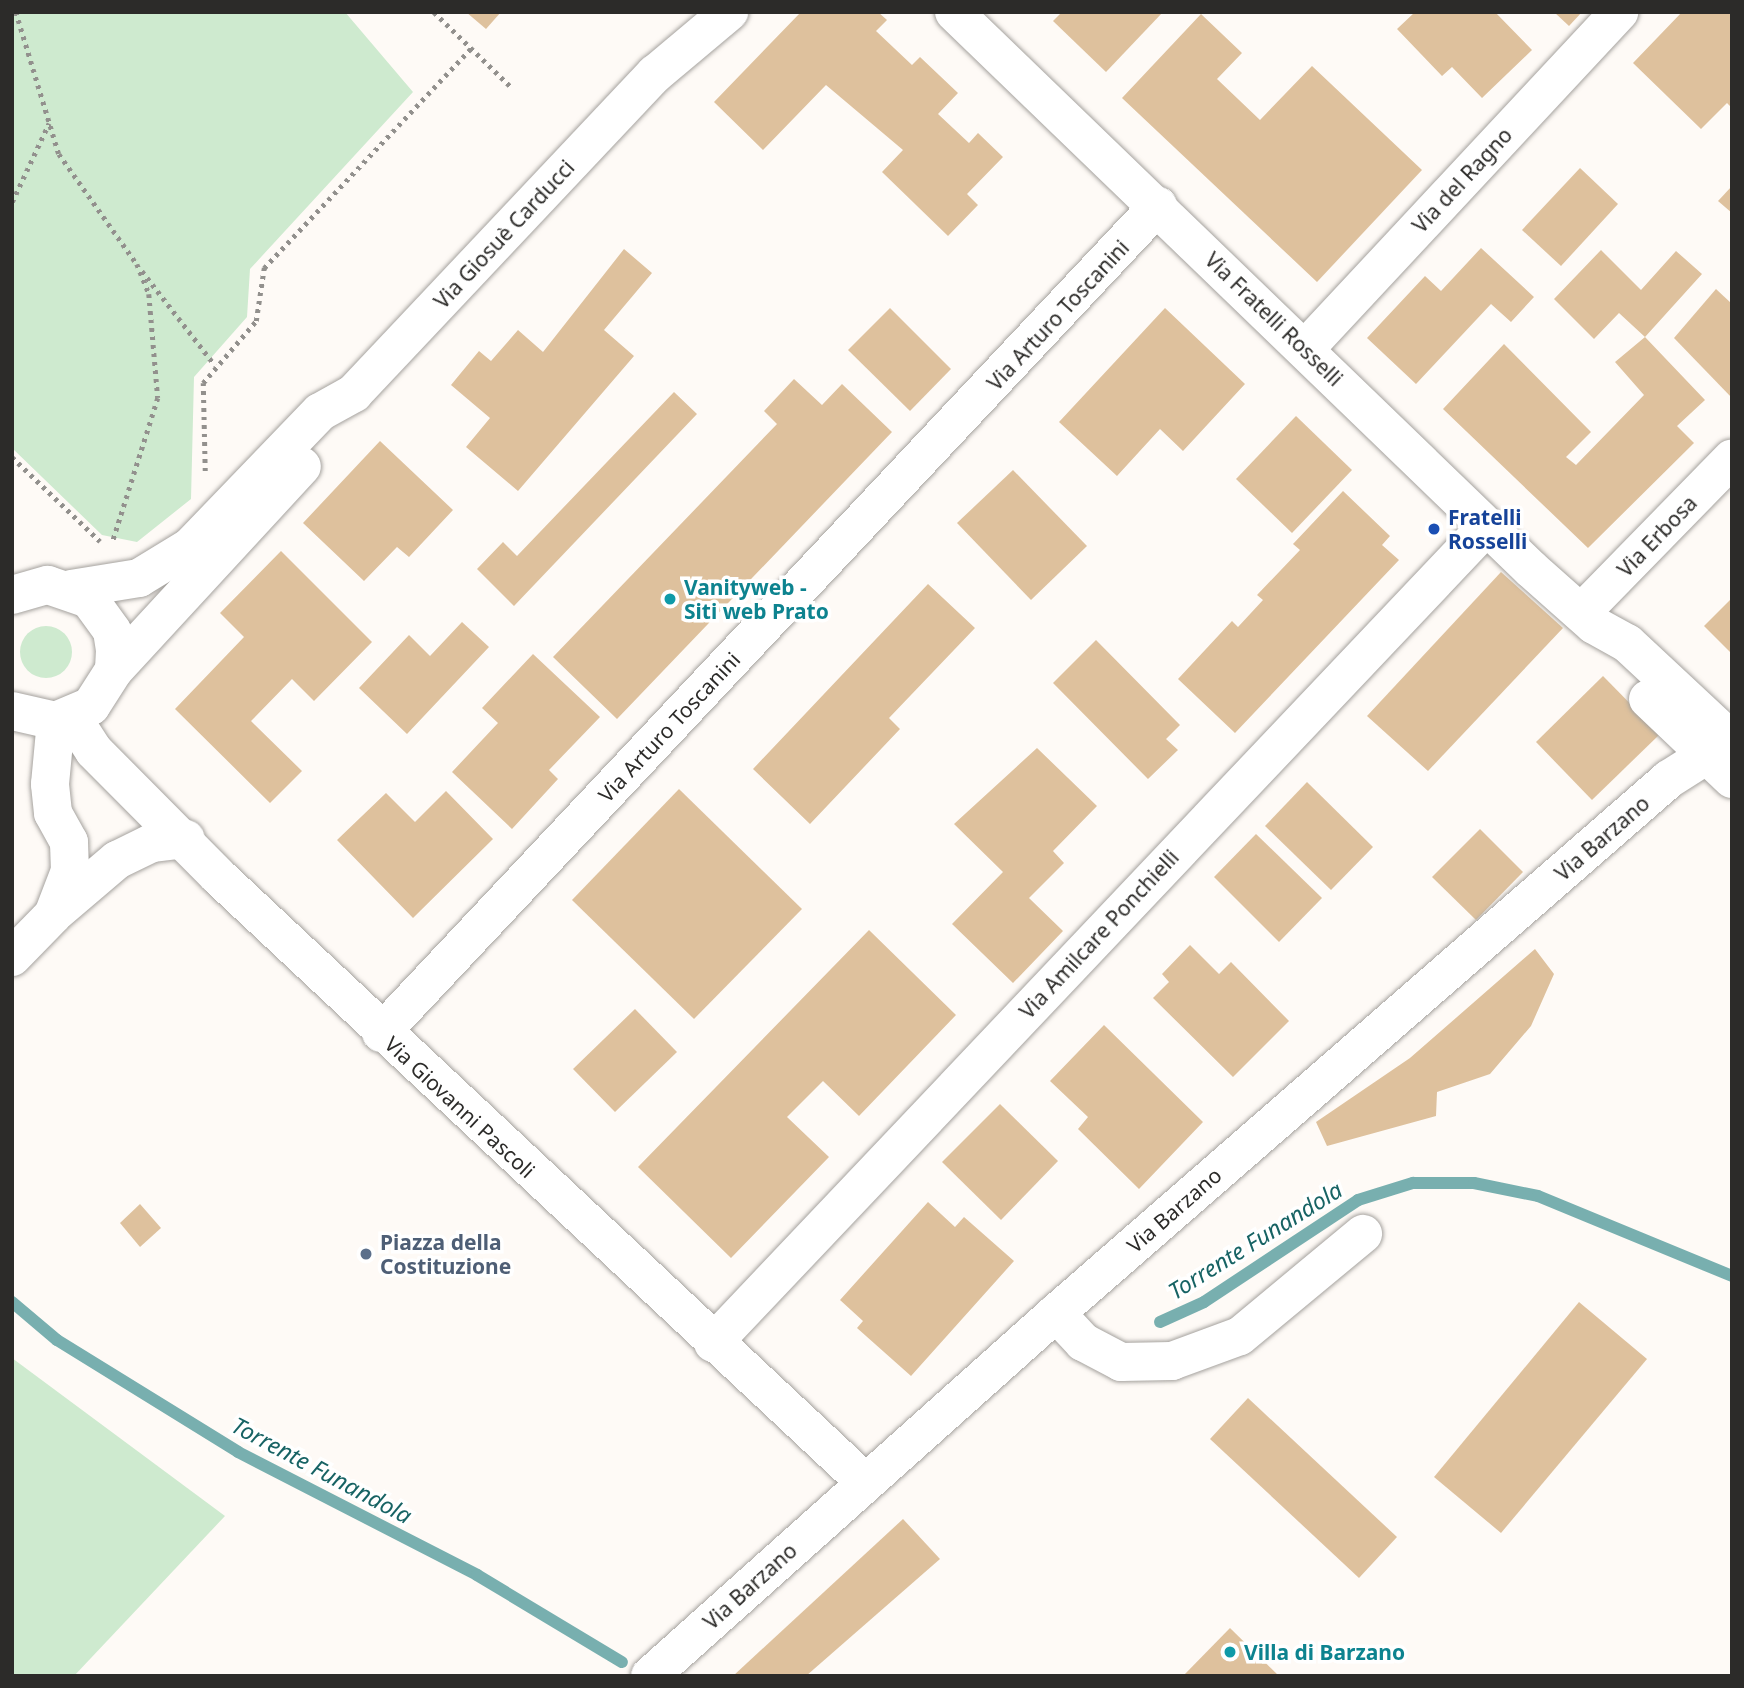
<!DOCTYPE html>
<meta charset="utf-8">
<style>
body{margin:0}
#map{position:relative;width:1744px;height:1688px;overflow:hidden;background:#fefaf6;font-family:"Noto Sans",sans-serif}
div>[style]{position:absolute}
.green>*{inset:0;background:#ceeacf}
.round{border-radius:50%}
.stream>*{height:12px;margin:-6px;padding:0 6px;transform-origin:6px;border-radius:6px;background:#78afaf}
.building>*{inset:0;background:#dec19d}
.path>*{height:4.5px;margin-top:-2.25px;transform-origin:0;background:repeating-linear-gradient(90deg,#92908d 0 3.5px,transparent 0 8.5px)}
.roads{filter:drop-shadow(0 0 2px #a5a29e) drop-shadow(0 0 2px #a5a29e)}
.minor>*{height:38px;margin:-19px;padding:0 19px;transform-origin:19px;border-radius:19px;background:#fff}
.dots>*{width:19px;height:19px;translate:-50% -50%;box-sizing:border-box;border:4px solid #fff;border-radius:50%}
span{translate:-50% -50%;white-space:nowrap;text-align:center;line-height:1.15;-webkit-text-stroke:7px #fff;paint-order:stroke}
.street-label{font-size:21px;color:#2c2b29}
.transit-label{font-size:21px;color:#164399;font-weight:700}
.left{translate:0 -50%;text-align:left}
.culture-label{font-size:21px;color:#0d838f;font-weight:700}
.service-label{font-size:21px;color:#4e5e75;font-weight:700}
.water-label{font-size:23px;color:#176364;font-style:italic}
.frame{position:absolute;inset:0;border:14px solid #2c2b29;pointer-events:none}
</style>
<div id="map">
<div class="green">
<i style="clip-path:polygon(12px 12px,345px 12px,413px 92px,250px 269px,247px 317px,194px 377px,191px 499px,137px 542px,102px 535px,12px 448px)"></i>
<i class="round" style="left:20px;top:626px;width:52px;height:52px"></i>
<i style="clip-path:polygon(12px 1358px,225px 1516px,74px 1676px,12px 1676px)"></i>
</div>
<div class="stream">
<i style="left:12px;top:1302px;width:59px;rotate:40.2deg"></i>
<i style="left:57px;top:1340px;width:213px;rotate:31.7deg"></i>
<i style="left:238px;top:1452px;width:269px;rotate:27.2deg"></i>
<i style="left:477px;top:1575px;width:169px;rotate:31deg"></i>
<i style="left:1160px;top:1322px;width:48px;rotate:-24.4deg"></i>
<i style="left:1204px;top:1302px;width:185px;rotate:-33.5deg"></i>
<i style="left:1358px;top:1200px;width:58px;rotate:-17.2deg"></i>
<i style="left:1413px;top:1183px;width:61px"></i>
<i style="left:1474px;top:1183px;width:65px;rotate:11.5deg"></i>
<i style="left:1538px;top:1196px;width:210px;rotate:22.4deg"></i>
</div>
<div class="building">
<i style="clip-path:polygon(466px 12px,501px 12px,486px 29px)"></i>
<i style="clip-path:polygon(801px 12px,878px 12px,887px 20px,876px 31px,912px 65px,920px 57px,958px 93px,938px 114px,969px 143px,978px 133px,1003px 157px,967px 194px,978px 205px,948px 236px,882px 172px,903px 150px,826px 85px,763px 150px,714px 102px)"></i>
<i style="clip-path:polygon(1062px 12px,1163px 12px,1106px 72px,1053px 21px)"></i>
<i style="clip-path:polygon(1415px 12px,1495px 12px,1532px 50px,1482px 98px,1452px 67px,1442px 76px,1397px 29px)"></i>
<i style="clip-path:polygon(1554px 12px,1582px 12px,1569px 26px)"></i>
<i style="clip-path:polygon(1682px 12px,1732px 12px,1732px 108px,1727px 103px,1701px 129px,1633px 63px)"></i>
<i style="clip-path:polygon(1201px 14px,1242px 53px,1217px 79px,1260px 120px,1312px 66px,1422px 170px,1317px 282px,1122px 98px)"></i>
<i style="clip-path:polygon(1580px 168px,1618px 204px,1561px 266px,1522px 230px)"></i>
<i style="clip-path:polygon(1732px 186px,1732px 213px,1718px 201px)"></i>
<i style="clip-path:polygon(1481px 248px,1534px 297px,1511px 322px,1491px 304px,1416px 384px,1367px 338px,1425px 276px,1441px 291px)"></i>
<i style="clip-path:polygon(624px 249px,652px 273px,604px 330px,634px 356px,518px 491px,466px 447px,490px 418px,451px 385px,479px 351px,491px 361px,518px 330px,543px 352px)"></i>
<i style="clip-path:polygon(1601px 250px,1641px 290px,1676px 251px,1702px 274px,1645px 337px,1619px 313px,1594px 339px,1554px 299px)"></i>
<i style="clip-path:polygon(1716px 289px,1732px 304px,1732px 398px,1674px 338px)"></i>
<i style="clip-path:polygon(890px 308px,951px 369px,910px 411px,848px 350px)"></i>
<i style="clip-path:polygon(1165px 308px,1245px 384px,1183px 451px,1160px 429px,1117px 476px,1059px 422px)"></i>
<i style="clip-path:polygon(1645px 337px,1705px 400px,1677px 426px,1694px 443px,1588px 548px,1443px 409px,1504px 344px,1591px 432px,1566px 457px,1576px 465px,1644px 395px,1615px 362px)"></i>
<i style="clip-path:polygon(794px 379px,822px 405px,842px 384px,892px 432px,617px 719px,553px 657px,777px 424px,764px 411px)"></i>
<i style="clip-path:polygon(674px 392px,697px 414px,514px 606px,477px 569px,503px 542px,517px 556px)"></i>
<i style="clip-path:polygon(1296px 416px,1352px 470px,1292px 533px,1236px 479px)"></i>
<i style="clip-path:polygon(380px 441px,453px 510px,409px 557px,397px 547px,364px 581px,303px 523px)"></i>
<i style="clip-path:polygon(1013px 470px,1087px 546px,1031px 600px,957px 523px)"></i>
<i style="clip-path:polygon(1343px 491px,1390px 536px,1382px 545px,1399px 560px,1235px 733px,1178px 679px,1232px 621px,1238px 627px,1263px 600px,1257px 595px,1300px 550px,1293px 544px)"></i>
<i style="clip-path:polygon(281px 551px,372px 642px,314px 701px,292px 679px,251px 721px,302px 771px,270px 803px,175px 709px,244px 637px,220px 613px)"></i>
<i style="clip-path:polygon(1501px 572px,1563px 628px,1428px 771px,1367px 716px)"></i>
<i style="clip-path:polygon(928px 584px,975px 628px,889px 718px,900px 729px,810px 824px,753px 769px)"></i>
<i style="clip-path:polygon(1732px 598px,1732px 654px,1704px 626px)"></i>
<i style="clip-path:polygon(462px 622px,489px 647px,407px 734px,359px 688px,409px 635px,430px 656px)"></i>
<i style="clip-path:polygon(1096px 640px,1180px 725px,1166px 739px,1178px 750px,1148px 779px,1053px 683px)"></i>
<i style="clip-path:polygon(533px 654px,600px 717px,549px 770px,558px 779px,512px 829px,452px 772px,498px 723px,482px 708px)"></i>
<i style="clip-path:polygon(1603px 676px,1660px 734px,1592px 800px,1536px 742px)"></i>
<i style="clip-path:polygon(1037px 748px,1097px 806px,1053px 851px,1064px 863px,1029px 898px,1063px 931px,1013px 983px,952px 924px,1003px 872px,954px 824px)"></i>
<i style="clip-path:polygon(1307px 782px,1373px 847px,1331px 890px,1265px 826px)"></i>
<i style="clip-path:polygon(679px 789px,802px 909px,694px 1019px,572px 900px)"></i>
<i style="clip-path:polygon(446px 791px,493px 839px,413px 918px,337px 840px,386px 793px,415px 822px)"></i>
<i style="clip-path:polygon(1480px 829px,1523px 872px,1476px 920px,1432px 877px)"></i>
<i style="clip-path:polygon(1256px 834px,1322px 898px,1279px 942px,1214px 877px)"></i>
<i style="clip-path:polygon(869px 930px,956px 1015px,859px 1116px,823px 1081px,787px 1117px,829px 1157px,731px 1258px,638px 1167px)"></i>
<i style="clip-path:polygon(1190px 945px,1219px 974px,1231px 962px,1289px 1021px,1233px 1077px,1153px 998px,1169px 982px,1162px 974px)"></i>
<i style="clip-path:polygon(1535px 949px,1554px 974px,1531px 1026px,1490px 1074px,1437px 1092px,1436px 1116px,1327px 1146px,1316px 1122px,1410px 1058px)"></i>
<i style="clip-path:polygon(635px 1009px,677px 1052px,615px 1112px,573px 1069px)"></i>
<i style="clip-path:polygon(1104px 1025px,1203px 1122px,1139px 1189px,1078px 1129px,1088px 1117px,1050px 1081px)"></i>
<i style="clip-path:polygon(1000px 1104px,1058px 1161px,1001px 1220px,942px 1162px)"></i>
<i style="clip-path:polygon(928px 1202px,955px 1227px,964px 1217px,1014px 1261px,911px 1376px,857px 1328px,863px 1321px,840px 1300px)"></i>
<i style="clip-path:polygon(140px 1204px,161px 1228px,140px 1247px,120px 1223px)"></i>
<i style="clip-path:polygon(1579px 1302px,1647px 1359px,1501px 1533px,1434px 1477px)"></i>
<i style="clip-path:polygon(1248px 1398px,1397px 1537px,1359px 1578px,1210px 1439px)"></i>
<i style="clip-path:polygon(903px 1519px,940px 1559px,806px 1676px,733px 1676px)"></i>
<i style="clip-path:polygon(1230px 1628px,1279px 1676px,1183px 1676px)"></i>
</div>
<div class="path">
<i style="left:16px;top:12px;width:148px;rotate:73.2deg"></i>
<i style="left:59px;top:154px;width:135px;rotate:54.7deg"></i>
<i style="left:137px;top:264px;width:32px;rotate:68deg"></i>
<i style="left:149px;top:294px;width:104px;rotate:85.1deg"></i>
<i style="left:158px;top:398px;width:150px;rotate:107.5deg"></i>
<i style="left:434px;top:12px;width:107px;rotate:44.2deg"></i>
<i style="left:12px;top:202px;width:87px;rotate:-64.9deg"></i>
<i style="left:142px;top:271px;width:119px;rotate:52.2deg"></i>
<i style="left:12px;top:457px;width:122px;rotate:43.7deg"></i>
<i style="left:205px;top:471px;width:88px;rotate:-91.3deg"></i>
<i style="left:203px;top:383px;width:82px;rotate:-49.5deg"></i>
<i style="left:256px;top:321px;width:54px;rotate:-81.4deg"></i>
<i style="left:264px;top:268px;width:302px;rotate:-46.7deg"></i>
</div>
<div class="roads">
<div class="minor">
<i style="left:954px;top:12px;width:802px;rotate:43.99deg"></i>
<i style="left:1531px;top:569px;width:84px;rotate:41.6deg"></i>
<i style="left:1594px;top:625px;width:38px;rotate:29deg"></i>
<i style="left:1627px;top:643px;width:144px;rotate:43deg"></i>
<i style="left:1305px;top:349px;width:461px;rotate:-47deg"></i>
<i style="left:71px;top:589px;width:69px;rotate:-9.2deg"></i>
<i style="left:139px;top:578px;width:60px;rotate:-31.3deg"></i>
<i style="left:190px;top:547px;width:187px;rotate:-46.1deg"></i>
<i style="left:320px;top:412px;width:39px;rotate:-29deg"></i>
<i style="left:354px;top:393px;width:439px;rotate:-46.7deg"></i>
<i style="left:655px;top:74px;width:97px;rotate:-40deg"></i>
<i style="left:12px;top:595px;width:37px;rotate:-16deg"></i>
<i style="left:48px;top:585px;width:43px;rotate:18.9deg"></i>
<i style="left:89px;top:599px;width:39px;rotate:54deg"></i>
<i style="left:112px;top:631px;width:19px;rotate:81deg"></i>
<i style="left:115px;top:650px;width:20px;rotate:93deg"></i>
<i style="left:114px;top:670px;width:43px;rotate:122.6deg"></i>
<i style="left:91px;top:706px;width:38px;rotate:157deg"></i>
<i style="left:56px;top:721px;width:45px;rotate:-167.2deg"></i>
<i style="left:1581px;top:613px;width:216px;rotate:-45.7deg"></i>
<i style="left:114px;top:670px;width:277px;rotate:-47.3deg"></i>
<i style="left:1648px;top:699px;width:116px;rotate:43.6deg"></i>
<i style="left:72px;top:717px;width:40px;rotate:57.1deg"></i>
<i style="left:94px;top:751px;width:176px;rotate:45.2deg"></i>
<i style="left:218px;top:876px;width:886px;rotate:43.13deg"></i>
<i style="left:57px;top:911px;width:79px;rotate:-40.4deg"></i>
<i style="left:117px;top:860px;width:39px;rotate:-26deg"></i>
<i style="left:152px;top:843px;width:34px;rotate:-7deg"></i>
<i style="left:12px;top:957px;width:59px;rotate:-45.7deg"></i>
<i style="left:53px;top:915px;width:47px;rotate:-68.9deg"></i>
<i style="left:70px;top:871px;width:29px;rotate:-92deg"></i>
<i style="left:69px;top:842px;width:33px;rotate:-119deg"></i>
<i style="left:53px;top:813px;width:29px;rotate:-96deg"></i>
<i style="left:50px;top:784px;width:63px;rotate:-84.6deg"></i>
<i style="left:381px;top:1033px;width:1135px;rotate:-46.79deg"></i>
<i style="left:1056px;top:1313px;width:40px;rotate:47deg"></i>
<i style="left:1083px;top:1342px;width:43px;rotate:27.8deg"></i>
<i style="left:1121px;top:1362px;width:51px;rotate:-1.1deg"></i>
<i style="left:1172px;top:1361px;width:72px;rotate:-20.2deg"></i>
<i style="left:1240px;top:1336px;width:160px;rotate:-39.7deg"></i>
<i style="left:713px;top:1343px;width:1124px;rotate:-46.55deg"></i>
<i style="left:650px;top:1676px;width:545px;rotate:-41.8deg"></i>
<i style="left:1056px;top:1313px;width:813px;rotate:-41.06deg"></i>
<i style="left:1669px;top:779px;width:45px;rotate:-32.3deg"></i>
</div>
</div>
<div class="dots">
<i style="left:1434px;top:529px;background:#1a4fb4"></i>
<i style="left:670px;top:599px;background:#0f9aa8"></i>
<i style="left:366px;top:1254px;background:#5c6f8a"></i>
<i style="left:1230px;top:1652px;background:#0f9aa8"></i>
</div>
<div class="street-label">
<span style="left:1462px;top:180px;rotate:-47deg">Via del Ragno</span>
<span style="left:504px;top:234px;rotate:-47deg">Via Giosuè Carducci</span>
<span style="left:1058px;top:315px;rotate:-47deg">Via Arturo Toscanini</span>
<span style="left:1274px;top:319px;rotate:44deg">Via Fratelli Rosselli</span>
<span style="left:1657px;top:536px;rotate:-46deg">Via Erbosa</span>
<span style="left:669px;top:727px;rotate:-47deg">Via Arturo Toscanini</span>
<span style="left:1602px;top:838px;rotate:-41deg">Via Barzano</span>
<span style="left:1099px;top:934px;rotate:-47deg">Via Amilcare Ponchielli</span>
<span style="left:460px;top:1107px;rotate:43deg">Via Giovanni Pascoli</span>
<span style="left:1174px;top:1210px;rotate:-41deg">Via Barzano</span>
<span style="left:750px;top:1586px;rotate:-42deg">Via Barzano</span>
</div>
<div class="transit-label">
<span class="left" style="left:1448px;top:529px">Fratelli<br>Rosselli</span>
</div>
<div class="culture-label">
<span class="left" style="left:684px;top:599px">Vanityweb -<br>Siti web Prato</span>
<span class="left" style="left:1244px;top:1652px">Villa di Barzano</span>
</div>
<div class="service-label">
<span class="left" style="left:380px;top:1254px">Piazza della<br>Costituzione</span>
</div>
<div class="water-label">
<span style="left:1255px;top:1240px;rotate:-32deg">Torrente Funandola</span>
<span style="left:322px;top:1470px;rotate:28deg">Torrente Funandola</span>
</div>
<div class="frame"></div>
</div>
